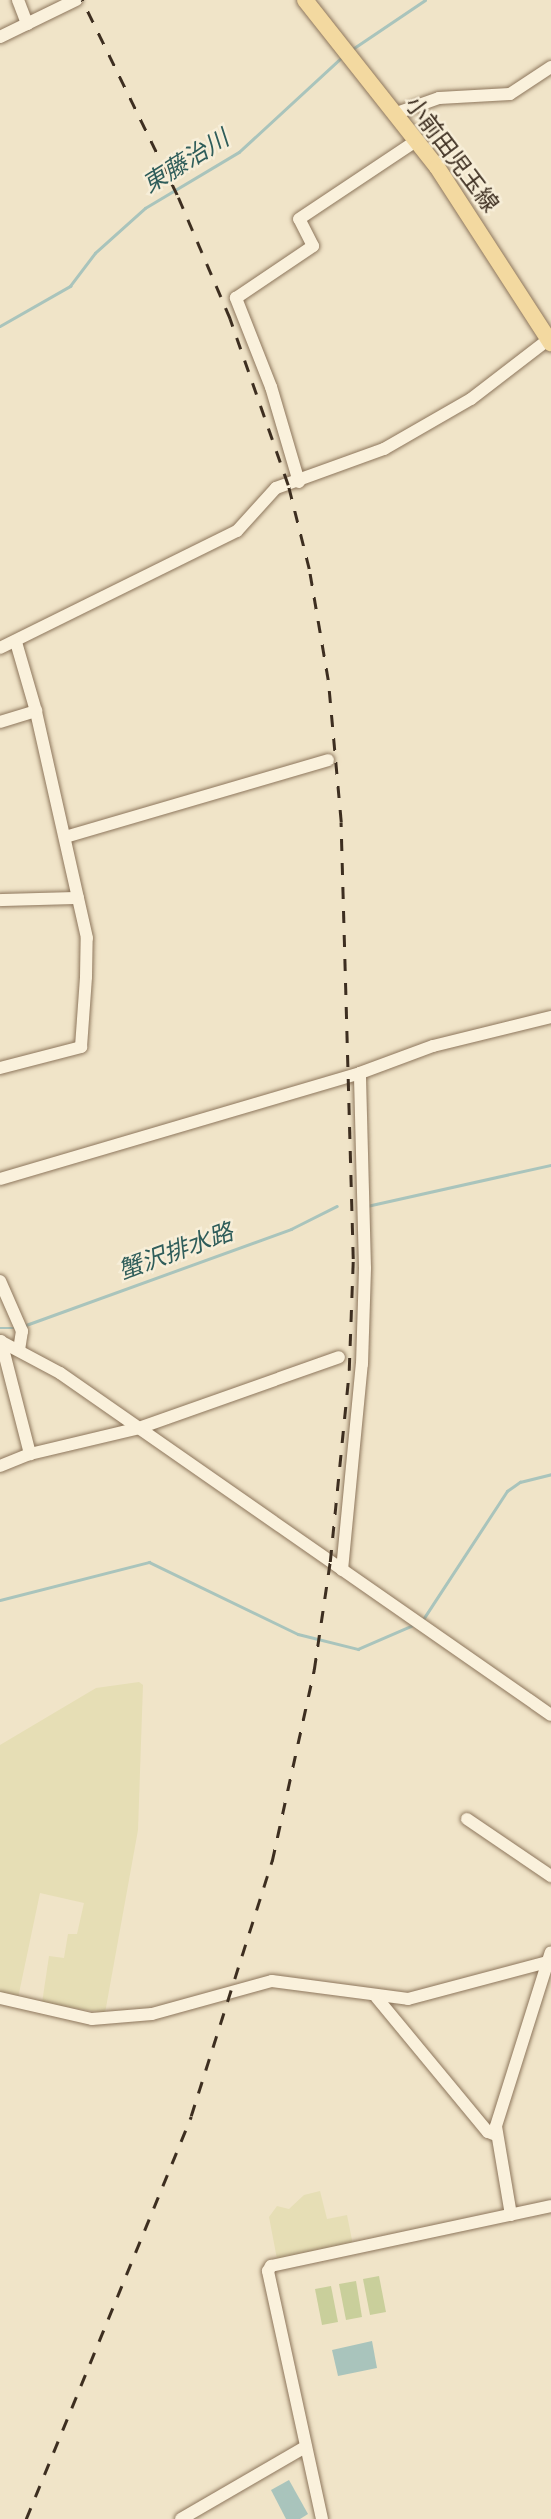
<!DOCTYPE html>
<meta charset="utf-8">
<style>
body{margin:0}
#map{position:relative;width:551px;height:2519px;overflow:hidden;background:#f0e4c8;font-family:Bitter,"Noto Sans JP",serif}
div>[style]{position:absolute}
.farmland>*{inset:0;background:#e6deb5}
.green>*{inset:0;background:#c9cf9b}
.water>*{inset:0;background:#a9c4bc}
.stream>*{height:2.5px;margin:-1.25px;padding:0 1.25px;transform-origin:1.25px;border-radius:1.25px;background:#a9c4bc}
.roads{filter:drop-shadow(0 0 2px #8d765c) drop-shadow(0 0 2px #8d765c)}
.minor>*{height:12px;margin:-6px;padding:0 6px;transform-origin:6px;border-radius:6px;background:#faf1dc}
.major>*{height:16px;margin:-8px;padding:0 8px;transform-origin:8px;border-radius:8px;background:#f3d9a0}
.rail>*{height:2.5px;margin-top:-1.25px;transform-origin:0;background:repeating-linear-gradient(90deg,#3d2e20 0 12px,transparent 0 24px)}
span{translate:-50% -50%;white-space:nowrap;text-align:center;line-height:1.15;-webkit-text-stroke:5px #f7eed8;paint-order:stroke}
.street-label{font-size:23px;color:#3d2e20}
.water-label{font-size:24px;color:#2f5d5a;font-style:italic}
</style>
<div id="map">
<div class="farmland">
<i style="clip-path:polygon(139px 1682px,143px 1685px,138px 1830px,105px 2013px,42px 2003px,49px 1956px,64px 1958px,68px 1934px,77px 1934px,84px 1903px,40px 1893px,18px 1998px,0 1994px,0 1745px,96px 1688px)"></i>
<i style="clip-path:polygon(320px 2191px,327px 2219px,347px 2215px,353px 2245px,277px 2259px,269px 2217px,277px 2206px,289px 2209px,304px 2195px)"></i>
</div>
<div class="green">
<i style="clip-path:polygon(379px 2276px,386px 2312px,370px 2315px,363px 2279px)"></i>
<i style="clip-path:polygon(356px 2281px,362px 2317px,346px 2320px,339px 2284px)"></i>
<i style="clip-path:polygon(331px 2286px,338px 2322px,322px 2325px,315px 2289px)"></i>
</div>
<div class="water">
<i style="clip-path:polygon(372px 2341px,377px 2368px,338px 2376px,332px 2350px)"></i>
<i style="clip-path:polygon(289px 2480px,308px 2514px,300px 2519px,286px 2519px,271px 2490px)"></i>
</div>
<div class="stream">
<i style="left:351px;top:50px;width:89px;rotate:-34deg"></i>
<i style="left:0;top:326px;width:81px;rotate:-29.7deg"></i>
<i style="left:70px;top:286px;width:41px;rotate:-52.9deg"></i>
<i style="left:95px;top:253px;width:67px;rotate:-42deg"></i>
<i style="left:145px;top:208px;width:109px;rotate:-30.8deg"></i>
<i style="left:239px;top:152px;width:142px;rotate:-42.7deg"></i>
<i style="left:367px;top:1206px;width:189px;rotate:-12.6deg"></i>
<i style="left:26px;top:1325px;width:282px;rotate:-19.9deg"></i>
<i style="left:291px;top:1229px;width:51px;rotate:-26.6deg"></i>
<i style="left:0;top:1328px;width:14px"></i>
<i style="left:0;top:1600px;width:154px;rotate:-14.3deg"></i>
<i style="left:149px;top:1562px;width:165px;rotate:25.8deg"></i>
<i style="left:298px;top:1634px;width:62px;rotate:14deg"></i>
<i style="left:358px;top:1649px;width:60px;rotate:-23.6deg"></i>
<i style="left:422px;top:1621px;width:155px;rotate:-56.8deg"></i>
<i style="left:507px;top:1491px;width:16px;rotate:-35deg"></i>
<i style="left:520px;top:1482px;width:32px;rotate:-14deg"></i>
</div>
<div class="roads">
<div class="minor">
<i style="left:18px;top:0;width:26px;rotate:69deg"></i>
<i style="left:0;top:37px;width:85px;rotate:-26deg"></i>
<i style="left:394px;top:114px;width:48px;rotate:-19.6deg"></i>
<i style="left:439px;top:98px;width:71px;rotate:-3.2deg"></i>
<i style="left:510px;top:94px;width:49px;rotate:-33.4deg"></i>
<i style="left:299px;top:482px;width:99px;rotate:-106.4deg"></i>
<i style="left:271px;top:387px;width:96px;rotate:-111.5deg"></i>
<i style="left:236px;top:298px;width:93px;rotate:-34deg"></i>
<i style="left:313px;top:246px;width:30px;rotate:-117deg"></i>
<i style="left:299px;top:219px;width:141px;rotate:-33.7deg"></i>
<i style="left:0;top:648px;width:264px;rotate:-26.3deg"></i>
<i style="left:237px;top:531px;width:58px;rotate:-47.8deg"></i>
<i style="left:276px;top:488px;width:115px;rotate:-19.9deg"></i>
<i style="left:384px;top:449px;width:100px;rotate:-29.9deg"></i>
<i style="left:471px;top:399px;width:98px;rotate:-37.6deg"></i>
<i style="left:0;top:722px;width:38px;rotate:-17deg"></i>
<i style="left:65px;top:837px;width:274px;rotate:-16.3deg"></i>
<i style="left:0;top:900px;width:78px;rotate:-1.5deg"></i>
<i style="left:0;top:1068px;width:84px;rotate:-14.5deg"></i>
<i style="left:81px;top:1047px;width:70px;rotate:-85.9deg"></i>
<i style="left:86px;top:977px;width:39px;rotate:-89deg"></i>
<i style="left:87px;top:938px;width:233px;rotate:-102.7deg"></i>
<i style="left:36px;top:711px;width:72px;rotate:-106.2deg"></i>
<i style="left:0;top:1179px;width:375px;rotate:-16.4deg"></i>
<i style="left:360px;top:1073px;width:78px;rotate:-20.3deg"></i>
<i style="left:433px;top:1046px;width:122px;rotate:-13.8deg"></i>
<i style="left:0;top:1281px;width:55px;rotate:66.3deg"></i>
<i style="left:22px;top:1331px;width:19px;rotate:99deg"></i>
<i style="left:0;top:1341px;width:68px;rotate:28.1deg"></i>
<i style="left:60px;top:1373px;width:598px;rotate:34.86deg"></i>
<i style="left:1px;top:1341px;width:117px;rotate:75.6deg"></i>
<i style="left:0;top:1466px;width:32px;rotate:-22deg"></i>
<i style="left:30px;top:1454px;width:112px;rotate:-13.4deg"></i>
<i style="left:139px;top:1428px;width:212px;rotate:-19.5deg"></i>
<i style="left:342px;top:1570px;width:207px;rotate:-84.5deg"></i>
<i style="left:362px;top:1364px;width:96px;rotate:-88.2deg"></i>
<i style="left:365px;top:1268px;width:195px;rotate:-91.5deg"></i>
<i style="left:467px;top:1819px;width:102px;rotate:34.2deg"></i>
<i style="left:0;top:1998px;width:94px;rotate:12.9deg"></i>
<i style="left:92px;top:2019px;width:60px;rotate:-4.8deg"></i>
<i style="left:152px;top:2014px;width:124px;rotate:-15.4deg"></i>
<i style="left:272px;top:1981px;width:137px;rotate:7.5deg"></i>
<i style="left:408px;top:1999px;width:148px;rotate:-14.9deg"></i>
<i style="left:377px;top:1998px;width:174px;rotate:50.4deg"></i>
<i style="left:488px;top:2132px;width:9px;rotate:21deg"></i>
<i style="left:511px;top:2215px;width:90px;rotate:-99.6deg"></i>
<i style="left:496px;top:2126px;width:182px;rotate:-72.5deg"></i>
<i style="left:181px;top:2519px;width:143px;rotate:-30.1deg"></i>
<i style="left:322px;top:2519px;width:254px;rotate:-102.3deg"></i>
<i style="left:268px;top:2271px;width:6px;rotate:-59deg"></i>
<i style="left:271px;top:2266px;width:286px;rotate:-12.1deg"></i>
</div>
<div class="major">
<i style="left:305px;top:0;width:213px;rotate:51.7deg"></i>
<i style="left:437px;top:167px;width:210px;rotate:57.1deg"></i>
</div>
</div>
<div class="rail">
<i style="left:26px;top:2519px;width:435px;rotate:-67.7deg"></i>
<i style="left:191px;top:2116px;width:268px;rotate:-72.4deg"></i>
<i style="left:272px;top:1861px;width:196px;rotate:-77.6deg"></i>
<i style="left:314px;top:1670px;width:109px;rotate:-81.6deg"></i>
<i style="left:330px;top:1562px;width:193px;rotate:-84.3deg"></i>
<i style="left:349px;top:1370px;width:111px;rotate:-87.9deg"></i>
<i style="left:353px;top:1259px;width:437px;rotate:-91.6deg"></i>
<i style="left:341px;top:822px;width:143px;rotate:-95.2deg"></i>
<i style="left:328px;top:680px;width:113px;rotate:-99.7deg"></i>
<i style="left:309px;top:569px;width:87px;rotate:-104deg"></i>
<i style="left:288px;top:485px;width:176px;rotate:-109.3deg"></i>
<i style="left:230px;top:319px;width:135px;rotate:-113.1deg"></i>
<i style="left:177px;top:195px;width:217px;rotate:-116deg"></i>
</div>
<div class="street-label">
<span style="left:452px;top:154px;rotate:53deg">小前田児玉線</span>
</div>
<div class="water-label">
<span style="left:186px;top:162px;rotate:-32deg">東藤治川</span>
<span style="left:176px;top:1252px;rotate:-20deg">蟹沢排水路</span>
</div>
</div>
